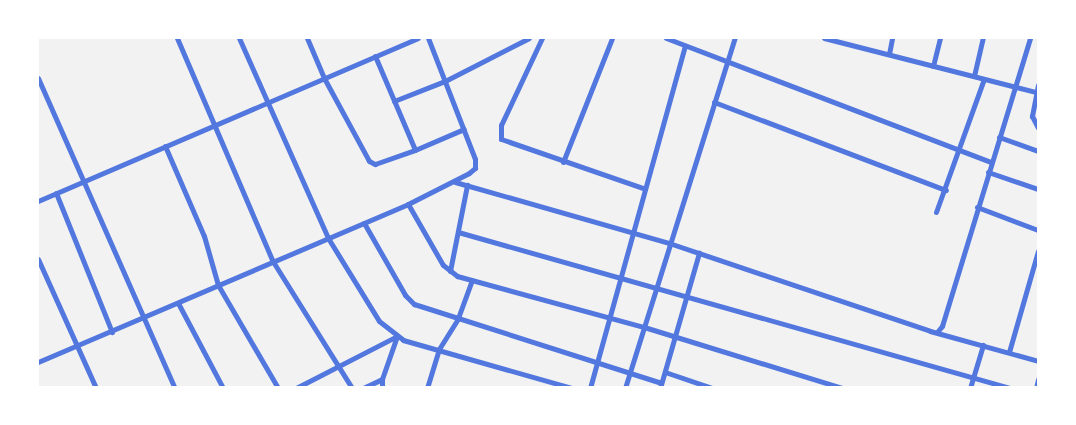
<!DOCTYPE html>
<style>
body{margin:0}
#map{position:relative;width:1076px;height:425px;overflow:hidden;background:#f2f2f2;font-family:Ubuntu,sans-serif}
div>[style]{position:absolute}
.minor>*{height:5px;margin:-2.5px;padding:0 2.5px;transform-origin:2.5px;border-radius:2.5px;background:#5277de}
span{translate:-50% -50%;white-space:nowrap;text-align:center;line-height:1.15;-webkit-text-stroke:5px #fff;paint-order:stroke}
.frame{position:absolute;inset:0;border:39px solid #fff;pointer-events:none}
</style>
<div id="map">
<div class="minor">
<i style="left:177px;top:38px;width:241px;rotate:66.8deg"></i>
<i style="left:272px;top:260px;width:151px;rotate:58deg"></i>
<i style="left:239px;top:38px;width:219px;rotate:66deg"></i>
<i style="left:328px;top:238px;width:97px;rotate:58.4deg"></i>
<i style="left:379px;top:321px;width:31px;rotate:38deg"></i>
<i style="left:403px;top:340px;width:176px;rotate:15.9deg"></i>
<i style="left:307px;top:38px;width:43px;rotate:67deg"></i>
<i style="left:324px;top:78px;width:94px;rotate:61.5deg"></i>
<i style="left:369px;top:161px;width:7px;rotate:27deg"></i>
<i style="left:375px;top:164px;width:42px;rotate:-19.3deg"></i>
<i style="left:415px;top:150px;width:53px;rotate:-23.2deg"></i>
<i style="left:542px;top:38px;width:96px;rotate:115.2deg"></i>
<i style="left:501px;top:125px;width:14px;rotate:90deg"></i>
<i style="left:501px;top:139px;width:152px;rotate:19.1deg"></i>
<i style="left:666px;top:38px;width:348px;rotate:20.9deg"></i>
<i style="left:824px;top:38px;width:219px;rotate:14.3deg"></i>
<i style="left:889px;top:54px;width:16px;rotate:-79deg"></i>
<i style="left:375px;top:56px;width:102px;rotate:66.9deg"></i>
<i style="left:933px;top:66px;width:29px;rotate:-76deg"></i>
<i style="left:974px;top:76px;width:39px;rotate:-77deg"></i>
<i style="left:38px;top:78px;width:339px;rotate:66.2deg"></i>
<i style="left:1038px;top:85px;width:32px;rotate:101deg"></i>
<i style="left:1032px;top:116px;width:13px;rotate:63deg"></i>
<i style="left:394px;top:101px;width:55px;rotate:-21.4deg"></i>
<i style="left:445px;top:81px;width:94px;rotate:-27.1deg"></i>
<i style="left:714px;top:102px;width:248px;rotate:20.8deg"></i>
<i style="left:999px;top:137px;width:41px;rotate:19.7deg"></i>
<i style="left:165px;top:146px;width:98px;rotate:66.6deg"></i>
<i style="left:204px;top:236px;width:51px;rotate:74.1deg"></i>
<i style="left:218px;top:285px;width:119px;rotate:59.8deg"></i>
<i style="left:563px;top:162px;width:133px;rotate:-68.4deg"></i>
<i style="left:988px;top:172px;width:53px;rotate:18.8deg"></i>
<i style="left:455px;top:182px;width:223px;rotate:15.9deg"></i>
<i style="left:669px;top:243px;width:275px;rotate:18.6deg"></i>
<i style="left:930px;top:331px;width:112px;rotate:15.5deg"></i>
<i style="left:56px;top:193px;width:150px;rotate:68.1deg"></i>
<i style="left:38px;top:201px;width:413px;rotate:-23.2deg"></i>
<i style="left:408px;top:204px;width:70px;rotate:60.2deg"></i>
<i style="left:443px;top:265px;width:18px;rotate:38deg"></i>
<i style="left:457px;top:276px;width:194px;rotate:15.3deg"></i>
<i style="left:644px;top:327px;width:207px;rotate:17.1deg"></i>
<i style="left:977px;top:207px;width:65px;rotate:20.7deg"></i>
<i style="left:936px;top:212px;width:141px;rotate:-70.2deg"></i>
<i style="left:364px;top:223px;width:83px;rotate:60.3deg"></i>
<i style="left:405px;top:295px;width:13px;rotate:45deg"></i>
<i style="left:414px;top:304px;width:259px;rotate:17.7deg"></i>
<i style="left:458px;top:232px;width:574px;rotate:15.78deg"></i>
<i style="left:38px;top:259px;width:141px;rotate:65.8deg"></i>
<i style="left:450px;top:271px;width:88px;rotate:-78.8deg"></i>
<i style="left:178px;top:303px;width:96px;rotate:62.1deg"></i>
<i style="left:937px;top:332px;width:8px;rotate:-50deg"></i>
<i style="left:942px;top:326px;width:301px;rotate:-73deg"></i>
<i style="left:1009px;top:352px;width:105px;rotate:-74deg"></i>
<i style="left:38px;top:362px;width:402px;rotate:-23.1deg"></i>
<i style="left:408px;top:204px;width:68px;rotate:-26.9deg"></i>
<i style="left:469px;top:173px;width:8px;rotate:-40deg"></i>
<i style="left:475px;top:168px;width:9px;rotate:-90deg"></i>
<i style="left:475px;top:159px;width:130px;rotate:-111.2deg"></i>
<i style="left:665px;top:372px;width:50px;rotate:18.8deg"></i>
<i style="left:382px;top:379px;width:46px;rotate:-70.8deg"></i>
<i style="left:296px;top:388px;width:114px;rotate:-27.2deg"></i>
<i style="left:363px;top:388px;width:21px;rotate:-25deg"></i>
<i style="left:382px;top:379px;width:9px;rotate:90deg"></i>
<i style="left:427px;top:388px;width:41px;rotate:-72.9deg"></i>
<i style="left:439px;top:349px;width:36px;rotate:-58deg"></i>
<i style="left:458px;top:318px;width:40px;rotate:-69.8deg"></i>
<i style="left:590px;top:388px;width:355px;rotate:-74.5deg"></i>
<i style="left:625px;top:388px;width:367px;rotate:-72.6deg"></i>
<i style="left:660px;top:388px;width:141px;rotate:-73.9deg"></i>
<i style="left:970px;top:388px;width:45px;rotate:-73.2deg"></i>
<i style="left:1036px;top:388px;width:9px;rotate:-77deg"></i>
</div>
<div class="frame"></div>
</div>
